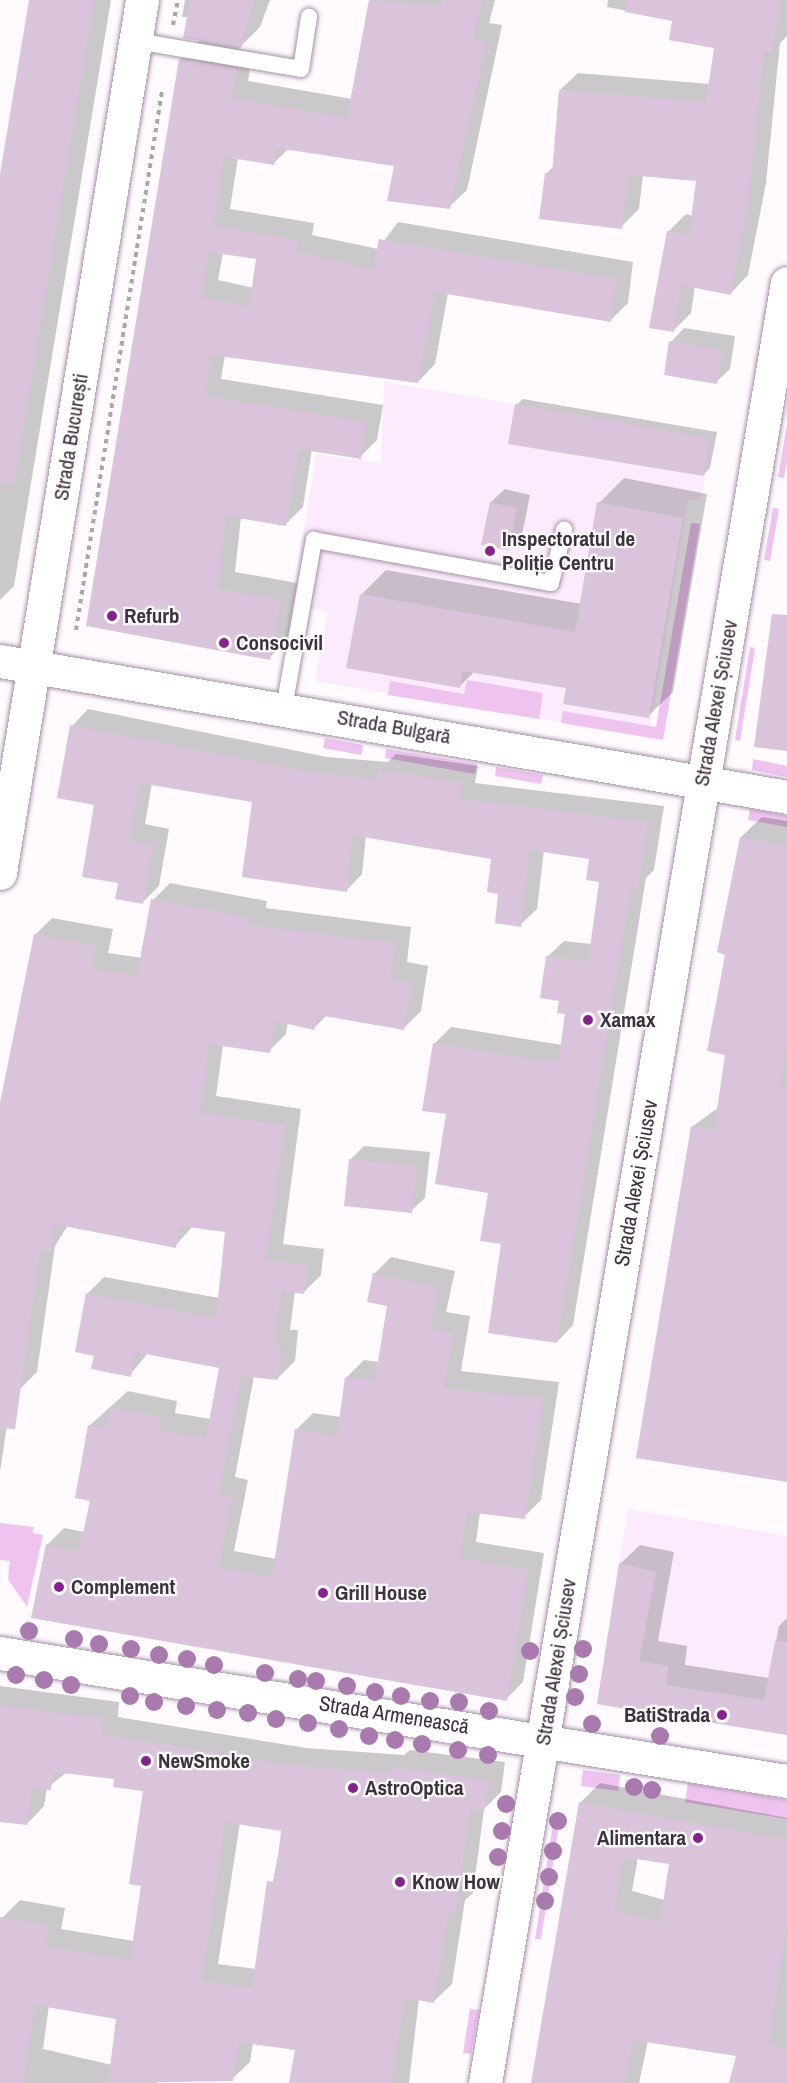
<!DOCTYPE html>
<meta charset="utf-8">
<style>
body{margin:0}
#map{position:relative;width:787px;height:2083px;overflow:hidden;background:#fefafe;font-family:"Archivo Narrow",sans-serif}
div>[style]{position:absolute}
.built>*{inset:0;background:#fbebfc}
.green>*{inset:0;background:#eec3f0}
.shadow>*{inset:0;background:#0003}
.building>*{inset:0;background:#dac4db}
.path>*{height:4px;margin-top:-2px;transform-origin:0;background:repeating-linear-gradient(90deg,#aba5ab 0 4.5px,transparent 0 9px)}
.roads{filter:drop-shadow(0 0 2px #a691a7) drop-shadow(0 0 2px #a691a7)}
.service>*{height:16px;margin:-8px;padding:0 8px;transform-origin:8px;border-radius:8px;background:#fff}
.minor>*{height:33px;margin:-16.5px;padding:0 16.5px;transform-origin:16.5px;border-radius:16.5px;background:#fff}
.secondary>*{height:33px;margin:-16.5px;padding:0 16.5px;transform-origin:16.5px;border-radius:16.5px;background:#fff}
.trees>*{width:18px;height:18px;margin:-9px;border-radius:50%;background:#a97aad}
.dots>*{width:16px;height:16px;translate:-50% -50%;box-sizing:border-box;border:3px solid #fefafe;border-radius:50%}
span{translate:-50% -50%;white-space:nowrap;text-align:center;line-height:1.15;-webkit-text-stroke:4.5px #fefafe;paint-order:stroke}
.street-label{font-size:21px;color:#3c343d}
.poi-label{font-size:21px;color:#3c343d;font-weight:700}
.left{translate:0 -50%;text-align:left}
.right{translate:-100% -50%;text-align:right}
</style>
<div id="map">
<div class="built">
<i style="clip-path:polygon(384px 382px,711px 438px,701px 500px,688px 500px,649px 737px,315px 681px,328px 612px,292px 604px,316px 454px,381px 463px)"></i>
<i style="clip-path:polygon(628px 1509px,787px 1536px,787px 1735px,597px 1704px)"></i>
</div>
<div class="green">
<i style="clip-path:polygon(787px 424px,787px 461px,784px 478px,778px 477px)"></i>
<i style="clip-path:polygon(773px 508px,779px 509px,770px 561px,764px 560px)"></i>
<i style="clip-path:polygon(691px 523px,700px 524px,663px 740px,561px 723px,563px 711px,656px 727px)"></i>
<i style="clip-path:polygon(750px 647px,755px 648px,740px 741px,735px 740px)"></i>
<i style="clip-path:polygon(467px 680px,543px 693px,539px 719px,388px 695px,390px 681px,464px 694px)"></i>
<i style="clip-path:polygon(325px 738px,363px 745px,361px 755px,323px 748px)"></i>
<i style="clip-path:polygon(386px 749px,477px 764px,475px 774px,385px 758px)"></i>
<i style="clip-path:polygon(753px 759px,787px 766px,787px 777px,752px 770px)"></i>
<i style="clip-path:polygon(496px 767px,543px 775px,541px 784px,495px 776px)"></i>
<i style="clip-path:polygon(750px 809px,787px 816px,787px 827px,748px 820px)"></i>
<i style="clip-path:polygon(0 1523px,34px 1527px,33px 1533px,43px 1535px,27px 1607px,8px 1579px,10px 1561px,0 1560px)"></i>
<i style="clip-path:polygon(583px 1770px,620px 1775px,618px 1791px,581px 1786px)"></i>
<i style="clip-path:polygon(688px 1783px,787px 1800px,787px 1819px,685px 1802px)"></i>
<i style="clip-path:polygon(554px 1817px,560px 1819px,541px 1939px,535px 1939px)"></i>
<i style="clip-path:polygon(470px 2009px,479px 2010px,471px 2054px,463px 2053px)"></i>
</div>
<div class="shadow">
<i style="clip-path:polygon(31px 0,111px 0,14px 586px,0 600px,0 188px)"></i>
<i style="clip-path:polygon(evenodd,185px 0,270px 0,260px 27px,238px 49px,253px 52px,248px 81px,352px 99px,371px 0,495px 0,489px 23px,502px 25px,467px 190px,449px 207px,396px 164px,289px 148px,273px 164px,238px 158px,230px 209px,314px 223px,312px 235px,378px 249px,398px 222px,633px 262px,628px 303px,611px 320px,448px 293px,435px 364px,418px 382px,225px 355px,221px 379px,383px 405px,377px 440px,360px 457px,312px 449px,303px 507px,286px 524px,241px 517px,235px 572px,297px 583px,287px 641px,269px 658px,88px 624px,180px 60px,200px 40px,188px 17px,182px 17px,185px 0,223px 253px,258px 258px,254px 288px,218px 280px,223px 253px)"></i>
<i style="clip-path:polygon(608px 0,787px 0,787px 36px,780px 43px,766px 183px,748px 275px,731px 293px,695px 286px,691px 313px,673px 331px,668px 232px,686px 214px,693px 216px,698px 179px,643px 175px,639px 209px,621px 227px,546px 174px,554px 166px,560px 90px,578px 73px,710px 84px,715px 47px,674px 20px,607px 7px)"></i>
<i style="clip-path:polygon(684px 328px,735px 336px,730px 369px,716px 382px,671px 342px)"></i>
<i style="clip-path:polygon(523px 399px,717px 432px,710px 468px,704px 474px,516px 405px)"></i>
<i style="clip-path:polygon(624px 478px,707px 494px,673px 692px,648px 716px,568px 687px,475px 671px,459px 687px,361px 595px,386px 570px,582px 604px,599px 503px)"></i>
<i style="clip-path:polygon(505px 489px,530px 495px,522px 535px,508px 549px,491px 502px)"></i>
<i style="clip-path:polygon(88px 709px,327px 757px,388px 762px,396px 754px,478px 766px,475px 783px,664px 806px,654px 870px,646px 878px,573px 1325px,557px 1342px,503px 1243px,490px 1191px,448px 1113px,434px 1044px,451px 1027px,562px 1045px,567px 1013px,547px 957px,564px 941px,592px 944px,601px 881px,591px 858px,544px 850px,537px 909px,520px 925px,500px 892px,493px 858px,366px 836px,362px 874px,346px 891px,254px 800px,152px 783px,145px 824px,169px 829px,159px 886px,143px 902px,120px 882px,72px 726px)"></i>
<i style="clip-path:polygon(762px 817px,787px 821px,787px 1480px,693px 1126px,719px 1107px,726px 1054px,727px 954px,741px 837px)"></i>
<i style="clip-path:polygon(170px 883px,267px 901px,266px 908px,411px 927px,407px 962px,428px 966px,421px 1011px,404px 1028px,327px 1015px,314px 1028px,288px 1022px,286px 1034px,269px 1051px,223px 1045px,216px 1096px,301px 1109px,283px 1244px,324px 1249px,321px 1275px,304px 1292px,295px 1291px,290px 1330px,298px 1330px,295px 1361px,278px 1378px,254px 1376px,235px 1477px,248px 1480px,234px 1551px,277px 1559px,296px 1430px,313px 1413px,341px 1417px,347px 1377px,364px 1360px,379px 1362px,388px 1305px,374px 1274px,391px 1257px,455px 1271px,446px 1312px,470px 1316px,461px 1371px,559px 1382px,541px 1500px,524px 1517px,480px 1512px,476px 1542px,544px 1553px,523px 1682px,506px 1699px,47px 1545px,64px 1528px,85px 1532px,91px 1499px,89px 1426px,128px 1391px,177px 1401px,175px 1413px,211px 1419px,221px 1367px,148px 1353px,130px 1375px,95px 1354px,87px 1294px,104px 1277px,219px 1298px,226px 1231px,193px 1226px,175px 1246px,68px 1225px,55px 1246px,37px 1372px,20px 1389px,13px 1388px,0 1471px,0 1118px,35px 935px,52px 918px,113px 929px,108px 953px,142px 958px,153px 900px)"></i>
<i style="clip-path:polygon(364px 1146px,430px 1152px,425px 1198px,411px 1211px,350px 1160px)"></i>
<i style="clip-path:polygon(640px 1545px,674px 1552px,658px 1641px,687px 1646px,685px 1665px,769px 1678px,779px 1626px,787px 1618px,787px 1733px,598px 1703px,620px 1564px)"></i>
<i style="clip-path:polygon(evenodd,0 1686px,119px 1702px,118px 1717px,306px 1748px,404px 1755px,410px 1750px,505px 1762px,501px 1792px,484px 1809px,473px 1893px,465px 1900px,452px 1984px,434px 2001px,419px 1999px,409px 2083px,291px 2083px,297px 2049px,253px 2043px,250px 2062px,232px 2079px,161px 2062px,157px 2083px,0 2083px,2px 1918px,20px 1900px,65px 1908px,61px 1929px,134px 1941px,142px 1885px,144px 1790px,115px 1778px,67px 1772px,47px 1788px,44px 1806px,27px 1824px,0 1820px,0 1686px,240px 1823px,283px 1830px,256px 1969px,218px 1964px,240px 1823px,0 1686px,49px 2006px,118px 2018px,112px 2065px,43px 2049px,49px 2006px)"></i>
<i style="clip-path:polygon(evenodd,600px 1783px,787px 1818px,787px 2083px,731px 2083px,738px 2055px,648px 2041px,639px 2083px,532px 2083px,581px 1802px,600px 1783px,638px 1857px,671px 1863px,665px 1900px,632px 1891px,638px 1857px)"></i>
</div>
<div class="building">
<i style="clip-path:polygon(29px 0,94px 0,14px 484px,0 483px,0 174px)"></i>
<i style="clip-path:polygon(190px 0,254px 0,241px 48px,183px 38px)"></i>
<i style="clip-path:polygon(evenodd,369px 0,441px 6px,442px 0,482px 0,473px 40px,486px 42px,450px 209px,387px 201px,394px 166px,277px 148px,274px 165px,224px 157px,213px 226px,298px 240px,296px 252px,373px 269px,379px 239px,616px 279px,611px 322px,435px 292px,418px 383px,211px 355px,205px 396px,366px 422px,361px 459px,299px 449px,286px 526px,226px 516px,218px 589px,281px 600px,270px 660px,86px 626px,179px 59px,237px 69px,231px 98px,347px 118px,369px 0,209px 252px,256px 259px,249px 307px,201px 297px,209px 252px)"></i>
<i style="clip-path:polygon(626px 0,781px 0,772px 53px,764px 51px,748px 202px,731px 295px,681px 285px,674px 332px,649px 328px,667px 231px,689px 235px,696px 181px,628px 175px,622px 229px,539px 219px,545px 173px,552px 174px,559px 90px,706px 102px,714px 48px,669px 40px,672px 21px,625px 12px)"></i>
<i style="clip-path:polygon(669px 341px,723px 350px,717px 384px,664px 375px)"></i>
<i style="clip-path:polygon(515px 404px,711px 438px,704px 476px,508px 444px)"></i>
<i style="clip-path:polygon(490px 502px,517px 508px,509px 550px,481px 545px)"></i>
<i style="clip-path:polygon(597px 502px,683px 518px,649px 718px,563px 704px,566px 688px,463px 671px,460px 688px,346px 668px,360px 594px,575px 632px)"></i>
<i style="clip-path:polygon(772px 614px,787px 615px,787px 751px,754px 747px)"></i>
<i style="clip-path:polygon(70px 725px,310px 772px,377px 779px,378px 770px,462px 782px,460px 799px,648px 822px,638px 888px,631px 887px,557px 1343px,488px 1333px,501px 1244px,480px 1241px,488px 1193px,435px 1184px,446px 1114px,422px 1111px,433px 1043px,558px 1063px,565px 1014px,557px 1013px,559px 1001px,540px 998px,546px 956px,588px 962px,599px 882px,586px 880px,589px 859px,530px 850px,521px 927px,495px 923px,498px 894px,487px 892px,491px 859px,352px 835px,347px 892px,242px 877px,252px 802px,139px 783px,129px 840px,153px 845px,143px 904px,115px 899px,118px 883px,82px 877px,94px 805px,57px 798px)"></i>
<i style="clip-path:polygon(740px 837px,787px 845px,787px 1049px,780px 1086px,787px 1087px,787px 1482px,636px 1458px,691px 1126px,714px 1130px,725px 1055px,707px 1051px,725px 955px,717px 952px)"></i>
<i style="clip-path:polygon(151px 899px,251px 918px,249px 925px,395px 943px,390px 979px,412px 982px,404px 1030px,318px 1015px,314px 1030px,275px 1021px,270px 1053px,209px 1044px,200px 1113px,285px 1125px,266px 1260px,308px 1265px,304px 1294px,281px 1291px,274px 1346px,281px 1347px,278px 1380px,241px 1376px,219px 1494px,232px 1497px,218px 1568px,272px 1577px,295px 1429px,337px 1436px,345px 1377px,375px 1380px,387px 1306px,367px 1302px,373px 1273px,438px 1288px,430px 1329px,453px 1333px,444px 1388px,543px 1399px,525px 1519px,467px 1512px,460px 1558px,528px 1570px,507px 1701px,31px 1618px,46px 1544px,79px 1551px,90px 1501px,75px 1498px,88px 1425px,106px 1428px,110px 1408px,161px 1417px,158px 1430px,206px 1438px,219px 1368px,135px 1352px,131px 1377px,91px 1369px,94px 1356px,75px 1352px,86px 1293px,216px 1318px,225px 1232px,180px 1226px,176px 1248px,54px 1224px,50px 1252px,40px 1251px,15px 1429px,0 1428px,0 1103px,34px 934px,96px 946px,92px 969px,137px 976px)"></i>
<i style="clip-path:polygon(349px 1159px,417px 1166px,412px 1213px,344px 1206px)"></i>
<i style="clip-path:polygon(619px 1563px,656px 1572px,639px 1661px,668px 1666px,666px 1685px,764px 1700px,775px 1641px,787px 1642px,787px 1735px,597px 1704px)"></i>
<i style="clip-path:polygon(evenodd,0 1705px,103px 1719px,101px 1734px,288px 1765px,390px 1773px,391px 1767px,489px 1780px,484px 1811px,470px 1809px,456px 1912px,449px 1911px,434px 2003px,405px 1998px,391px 2083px,289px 2083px,295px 2050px,239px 2042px,233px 2081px,108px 2083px,116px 2019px,35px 2005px,23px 2083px,0 2083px,0 1917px,49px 1925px,45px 1946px,130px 1960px,141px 1886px,129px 1884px,143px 1791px,113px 1787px,114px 1779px,53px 1772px,51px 1790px,32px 1788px,27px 1825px,0 1822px,0 1705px,225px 1822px,281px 1831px,275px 1882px,267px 1881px,252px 1988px,202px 1981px,225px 1822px)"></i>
<i style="clip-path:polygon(evenodd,579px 1802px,787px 1840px,787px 1924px,769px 2044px,787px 2049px,787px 2083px,729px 2083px,736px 2056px,633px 2040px,625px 2083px,531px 2083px,579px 1802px,623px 1857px,669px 1864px,660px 1922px,614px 1910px,623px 1857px)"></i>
</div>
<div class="path">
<i style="left:173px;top:25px;width:25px;rotate:-79deg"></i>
<i style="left:76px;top:630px;width:546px;rotate:-80.93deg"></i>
</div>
<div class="roads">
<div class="service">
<i style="left:136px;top:41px;width:167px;rotate:9.6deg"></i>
<i style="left:301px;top:69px;width:53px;rotate:-81.3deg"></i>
<i style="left:284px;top:708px;width:171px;rotate:-79.9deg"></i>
<i style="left:314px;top:540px;width:241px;rotate:10.3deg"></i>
<i style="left:551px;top:583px;width:55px;rotate:-76.2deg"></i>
</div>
<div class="minor">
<i style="left:0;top:661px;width:799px;rotate:9.8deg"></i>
<i style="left:485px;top:2083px;width:1825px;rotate:-80.48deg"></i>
</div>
<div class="secondary">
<i style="left:0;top:873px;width:884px;rotate:-80.76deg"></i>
<i style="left:0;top:1653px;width:797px;rotate:9.24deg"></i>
</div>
</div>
<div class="trees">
<i style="left:29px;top:1631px"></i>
<i style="left:74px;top:1639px"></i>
<i style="left:99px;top:1644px"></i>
<i style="left:131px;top:1649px"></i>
<i style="left:583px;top:1649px"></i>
<i style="left:530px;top:1651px"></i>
<i style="left:159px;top:1655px"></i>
<i style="left:187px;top:1659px"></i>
<i style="left:214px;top:1665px"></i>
<i style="left:265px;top:1673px"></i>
<i style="left:579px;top:1674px"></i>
<i style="left:16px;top:1675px"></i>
<i style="left:298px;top:1679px"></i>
<i style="left:44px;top:1680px"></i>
<i style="left:316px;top:1681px"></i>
<i style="left:71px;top:1685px"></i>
<i style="left:347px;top:1686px"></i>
<i style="left:375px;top:1692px"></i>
<i style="left:130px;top:1696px"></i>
<i style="left:401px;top:1696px"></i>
<i style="left:575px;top:1697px"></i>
<i style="left:430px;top:1701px"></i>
<i style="left:154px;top:1702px"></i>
<i style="left:459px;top:1702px"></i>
<i style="left:186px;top:1706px"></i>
<i style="left:217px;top:1710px"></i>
<i style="left:489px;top:1711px"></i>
<i style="left:248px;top:1713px"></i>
<i style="left:276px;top:1719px"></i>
<i style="left:308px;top:1723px"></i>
<i style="left:592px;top:1724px"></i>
<i style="left:339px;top:1729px"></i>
<i style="left:369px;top:1736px"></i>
<i style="left:660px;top:1736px"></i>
<i style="left:395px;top:1740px"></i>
<i style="left:422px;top:1744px"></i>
<i style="left:458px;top:1750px"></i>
<i style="left:488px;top:1755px"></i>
<i style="left:634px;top:1787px"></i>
<i style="left:652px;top:1790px"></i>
<i style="left:506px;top:1804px"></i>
<i style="left:558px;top:1821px"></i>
<i style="left:502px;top:1831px"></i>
<i style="left:553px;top:1851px"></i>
<i style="left:498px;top:1857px"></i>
<i style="left:549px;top:1877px"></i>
<i style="left:545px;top:1901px"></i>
</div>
<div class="dots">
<i style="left:490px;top:551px;background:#85238d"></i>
<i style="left:112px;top:616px;background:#85238d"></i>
<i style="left:224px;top:643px;background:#85238d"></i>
<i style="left:588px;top:1020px;background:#85238d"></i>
<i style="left:59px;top:1587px;background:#85238d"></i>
<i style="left:323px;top:1593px;background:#85238d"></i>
<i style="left:722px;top:1715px;background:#85238d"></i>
<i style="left:146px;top:1761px;background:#85238d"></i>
<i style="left:353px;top:1788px;background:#85238d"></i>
<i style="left:698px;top:1838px;background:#85238d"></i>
<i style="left:400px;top:1882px;background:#85238d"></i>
</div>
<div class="street-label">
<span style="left:71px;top:437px;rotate:-81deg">Strada București</span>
<span style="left:716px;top:703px;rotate:-80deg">Strada Alexei Șciusev</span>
<span style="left:394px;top:727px;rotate:10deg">Strada Bulgară</span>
<span style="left:636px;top:1183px;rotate:-80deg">Strada Alexei Șciusev</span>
<span style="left:556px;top:1662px;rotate:-81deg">Strada Alexei Șciusev</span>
<span style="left:394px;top:1715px;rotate:9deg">Strada Armenească</span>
</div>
<div class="poi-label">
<span class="left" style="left:502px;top:551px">Inspectoratul de<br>Poliție Centru</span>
<span class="left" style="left:124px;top:616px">Refurb</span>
<span class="left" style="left:236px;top:643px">Consocivil</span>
<span class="left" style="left:600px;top:1020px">Xamax</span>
<span class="left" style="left:71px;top:1587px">Complement</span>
<span class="left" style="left:335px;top:1593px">Grill House</span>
<span class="right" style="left:710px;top:1715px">BatiStrada</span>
<span class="left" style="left:158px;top:1761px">NewSmoke</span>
<span class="left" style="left:365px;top:1788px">AstroOptica</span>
<span class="right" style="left:686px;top:1838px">Alimentara</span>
<span class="left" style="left:412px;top:1882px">Know How</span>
</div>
</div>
